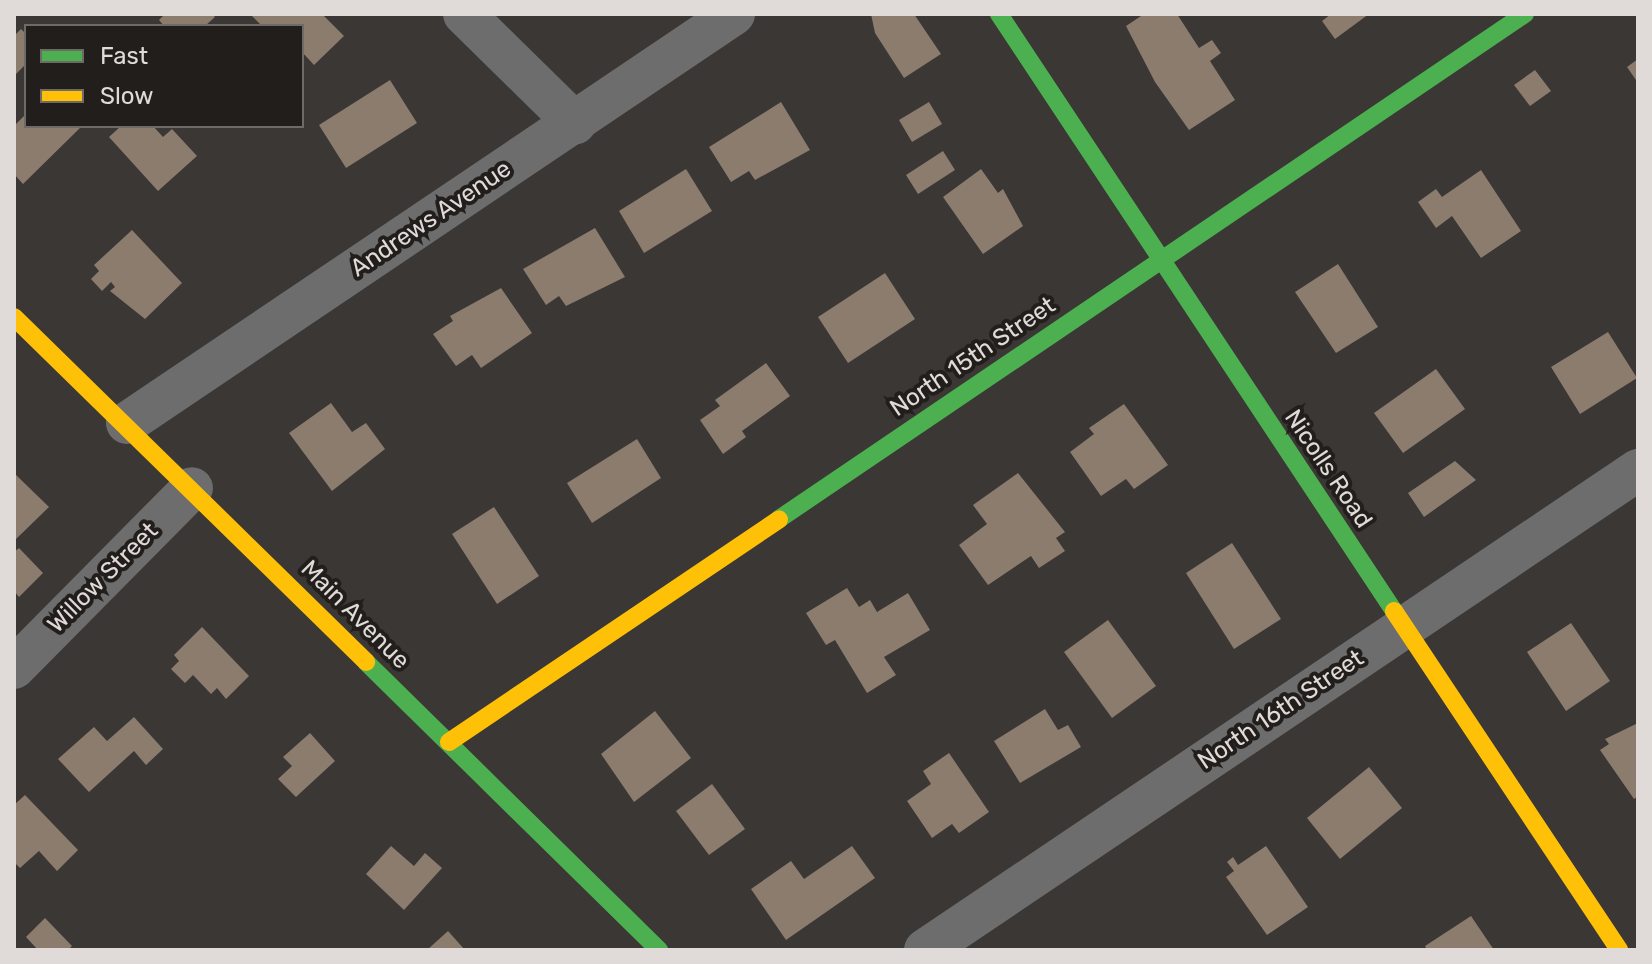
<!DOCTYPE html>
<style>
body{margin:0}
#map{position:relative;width:1652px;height:964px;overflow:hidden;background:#3a3735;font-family:Rubik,sans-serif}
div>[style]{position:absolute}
.building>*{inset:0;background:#8b7c6e}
.street>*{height:42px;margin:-21px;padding:0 21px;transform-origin:21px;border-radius:21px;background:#6d6d6d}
.fast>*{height:18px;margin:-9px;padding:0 9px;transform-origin:9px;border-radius:9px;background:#4caf50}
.slow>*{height:18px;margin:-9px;padding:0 9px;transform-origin:9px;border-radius:9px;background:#ffc107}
span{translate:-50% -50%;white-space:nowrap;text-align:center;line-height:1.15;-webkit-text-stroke:8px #221e1c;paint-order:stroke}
.street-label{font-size:24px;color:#e0dbd9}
.frame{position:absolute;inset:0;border:16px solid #e0dbd9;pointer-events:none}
.legend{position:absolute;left:24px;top:24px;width:280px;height:104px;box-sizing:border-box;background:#221e1c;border:2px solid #6e6a68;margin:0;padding:10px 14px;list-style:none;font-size:24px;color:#e0dbd9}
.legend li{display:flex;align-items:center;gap:16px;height:40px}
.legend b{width:40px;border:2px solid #6e6a68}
</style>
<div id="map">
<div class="building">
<i style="clip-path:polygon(165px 14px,212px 14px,215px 17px,205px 26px,164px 26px,159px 20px)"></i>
<i style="clip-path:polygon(250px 14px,322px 14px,344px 36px,314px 65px,302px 52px,302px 26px,262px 26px)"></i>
<i style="clip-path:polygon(871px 14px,914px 14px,941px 54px,904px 78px,875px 33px)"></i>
<i style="clip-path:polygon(1144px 14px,1177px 14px,1199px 48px,1212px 40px,1221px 53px,1210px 61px,1235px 100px,1189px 130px,1155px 82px,1126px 26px)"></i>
<i style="clip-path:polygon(1331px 14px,1369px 14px,1335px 39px,1322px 21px)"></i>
<i style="clip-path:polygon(21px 29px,26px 34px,26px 64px,16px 74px,14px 36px)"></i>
<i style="clip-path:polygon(1638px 59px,1638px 83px,1627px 67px)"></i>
<i style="clip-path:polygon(1535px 70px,1551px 91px,1530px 106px,1514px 85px)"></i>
<i style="clip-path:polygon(390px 80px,417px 123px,346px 168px,319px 125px)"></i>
<i style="clip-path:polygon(781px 102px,810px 150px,755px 180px,749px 171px,731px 182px,709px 147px)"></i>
<i style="clip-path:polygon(929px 102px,942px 124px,912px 142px,899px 120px)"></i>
<i style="clip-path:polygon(26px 114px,26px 126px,82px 126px,23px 184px,14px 174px,14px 126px)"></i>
<i style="clip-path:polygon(121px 126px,153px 126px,163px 137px,172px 129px,197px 156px,158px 191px,109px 137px)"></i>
<i style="clip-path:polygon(943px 151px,955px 170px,918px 194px,906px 175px)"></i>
<i style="clip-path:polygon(686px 169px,712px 211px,644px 253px,619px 211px)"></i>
<i style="clip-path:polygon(981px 169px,998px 193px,1003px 189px,1023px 226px,983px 254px,943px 197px)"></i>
<i style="clip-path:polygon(1481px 170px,1521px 231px,1481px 258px,1452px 216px,1436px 228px,1418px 202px,1436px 189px,1442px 197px)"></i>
<i style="clip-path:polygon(595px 228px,625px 277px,566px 306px,559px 296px,546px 305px,523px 269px)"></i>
<i style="clip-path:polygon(132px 230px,182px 283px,145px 319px,110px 291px,115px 287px,111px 282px,102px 291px,91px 279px,99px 271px,94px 265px)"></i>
<i style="clip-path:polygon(1338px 264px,1378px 327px,1336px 353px,1295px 292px)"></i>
<i style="clip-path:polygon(885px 273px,915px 319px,848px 363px,818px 317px)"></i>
<i style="clip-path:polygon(501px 288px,532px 333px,481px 368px,472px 355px,456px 366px,433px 334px,453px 321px,450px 316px)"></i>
<i style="clip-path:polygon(1608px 332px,1637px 378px,1580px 414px,1551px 367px)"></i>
<i style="clip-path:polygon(766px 363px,790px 396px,742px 431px,746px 437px,723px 454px,700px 420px,720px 406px,715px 400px)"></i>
<i style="clip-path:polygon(1436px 369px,1465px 409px,1403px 453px,1374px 413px)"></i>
<i style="clip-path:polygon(331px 403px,352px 432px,366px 423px,385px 449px,332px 491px,289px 433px)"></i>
<i style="clip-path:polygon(1124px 404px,1168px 465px,1134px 489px,1126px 479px,1101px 496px,1070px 452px,1094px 434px,1089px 428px)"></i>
<i style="clip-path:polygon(637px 439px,661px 478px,592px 523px,567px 483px)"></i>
<i style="clip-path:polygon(1455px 461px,1476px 480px,1424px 517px,1408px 493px)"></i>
<i style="clip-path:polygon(14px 473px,49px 507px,14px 541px)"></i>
<i style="clip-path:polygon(1018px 473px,1065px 532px,1056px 538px,1065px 551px,1039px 568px,1031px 556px,988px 585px,959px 545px,987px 524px,973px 505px)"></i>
<i style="clip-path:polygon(494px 507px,539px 576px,497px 604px,452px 534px)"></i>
<i style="clip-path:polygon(1232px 543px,1281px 619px,1234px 649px,1186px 573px)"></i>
<i style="clip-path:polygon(19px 548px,43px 573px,19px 597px,14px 591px,14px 552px)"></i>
<i style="clip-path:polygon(847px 588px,859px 607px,870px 600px,877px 612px,908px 593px,930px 630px,884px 657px,896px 675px,867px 693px,835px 640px,826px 645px,806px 613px)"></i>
<i style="clip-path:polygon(1108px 620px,1156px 686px,1112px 718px,1064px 652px)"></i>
<i style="clip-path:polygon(1571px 623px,1610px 681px,1566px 711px,1527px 652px)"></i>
<i style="clip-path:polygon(202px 627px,249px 676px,226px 699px,217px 688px,211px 694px,193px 675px,185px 683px,171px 669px,179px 661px,174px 655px)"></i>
<i style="clip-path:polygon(1045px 709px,1058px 730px,1068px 725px,1081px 747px,1020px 783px,994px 741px)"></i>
<i style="clip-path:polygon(655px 711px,691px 758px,634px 802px,601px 754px)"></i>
<i style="clip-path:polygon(134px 717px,163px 749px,146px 765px,134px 751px,89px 792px,58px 759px,94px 727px,107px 741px)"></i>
<i style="clip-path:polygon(1638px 723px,1638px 796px,1634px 799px,1600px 750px,1609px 744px,1605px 739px)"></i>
<i style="clip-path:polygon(310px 733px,335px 761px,296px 797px,278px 779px,292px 766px,283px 757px)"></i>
<i style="clip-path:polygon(949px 753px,989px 812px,959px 833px,952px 824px,932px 838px,907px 801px,931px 784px,923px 771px)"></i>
<i style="clip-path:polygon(1369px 767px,1402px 808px,1340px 859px,1307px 818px)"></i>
<i style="clip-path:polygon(712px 784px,745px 829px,709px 855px,676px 811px)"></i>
<i style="clip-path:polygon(25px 795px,78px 850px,57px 871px,39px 851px,20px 868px,14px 862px,14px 805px)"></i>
<i style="clip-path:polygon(391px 846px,414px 866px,425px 853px,442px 868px,404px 910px,366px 874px)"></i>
<i style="clip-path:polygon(852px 846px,875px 878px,786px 940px,751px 889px,791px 861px,804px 879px)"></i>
<i style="clip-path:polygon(1266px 846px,1308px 907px,1267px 935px,1226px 877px,1234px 871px,1227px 862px,1233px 857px,1238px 865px)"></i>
<i style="clip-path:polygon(1471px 916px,1494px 950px,1427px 950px,1425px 946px)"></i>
<i style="clip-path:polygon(45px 918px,72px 946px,68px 950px,38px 950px,26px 937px)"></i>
<i style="clip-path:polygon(448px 931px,465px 950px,427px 950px)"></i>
</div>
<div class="street">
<i style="left:464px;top:14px;width:156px;rotate:44.5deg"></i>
<i style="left:127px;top:423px;width:732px;rotate:-33.97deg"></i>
<i style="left:14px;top:668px;width:253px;rotate:-45.3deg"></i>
<i style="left:925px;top:950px;width:860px;rotate:-33.95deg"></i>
</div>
<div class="fast">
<i style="left:999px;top:14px;width:716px;rotate:56.51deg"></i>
<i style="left:779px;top:519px;width:901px;rotate:-34.1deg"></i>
<i style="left:366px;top:662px;width:411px;rotate:44.5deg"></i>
</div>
<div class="slow">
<i style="left:14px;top:317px;width:493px;rotate:44.4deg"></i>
<i style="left:1394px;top:611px;width:407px;rotate:56.4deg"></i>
<i style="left:449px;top:742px;width:398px;rotate:-34deg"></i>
</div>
<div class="street-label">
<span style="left:431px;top:219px;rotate:-34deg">Andrews Avenue</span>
<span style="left:973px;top:357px;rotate:-34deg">North 15th Street</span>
<span style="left:1328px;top:469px;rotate:56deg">Nicolls Road</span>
<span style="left:103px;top:578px;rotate:-45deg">Willow Street</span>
<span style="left:355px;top:615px;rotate:45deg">Main Avenue</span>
<span style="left:1281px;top:710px;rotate:-34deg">North 16th Street</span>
</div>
<div class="frame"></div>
<ul class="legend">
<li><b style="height:10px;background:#4caf50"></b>Fast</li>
<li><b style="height:10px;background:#ffc107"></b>Slow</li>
</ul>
</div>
